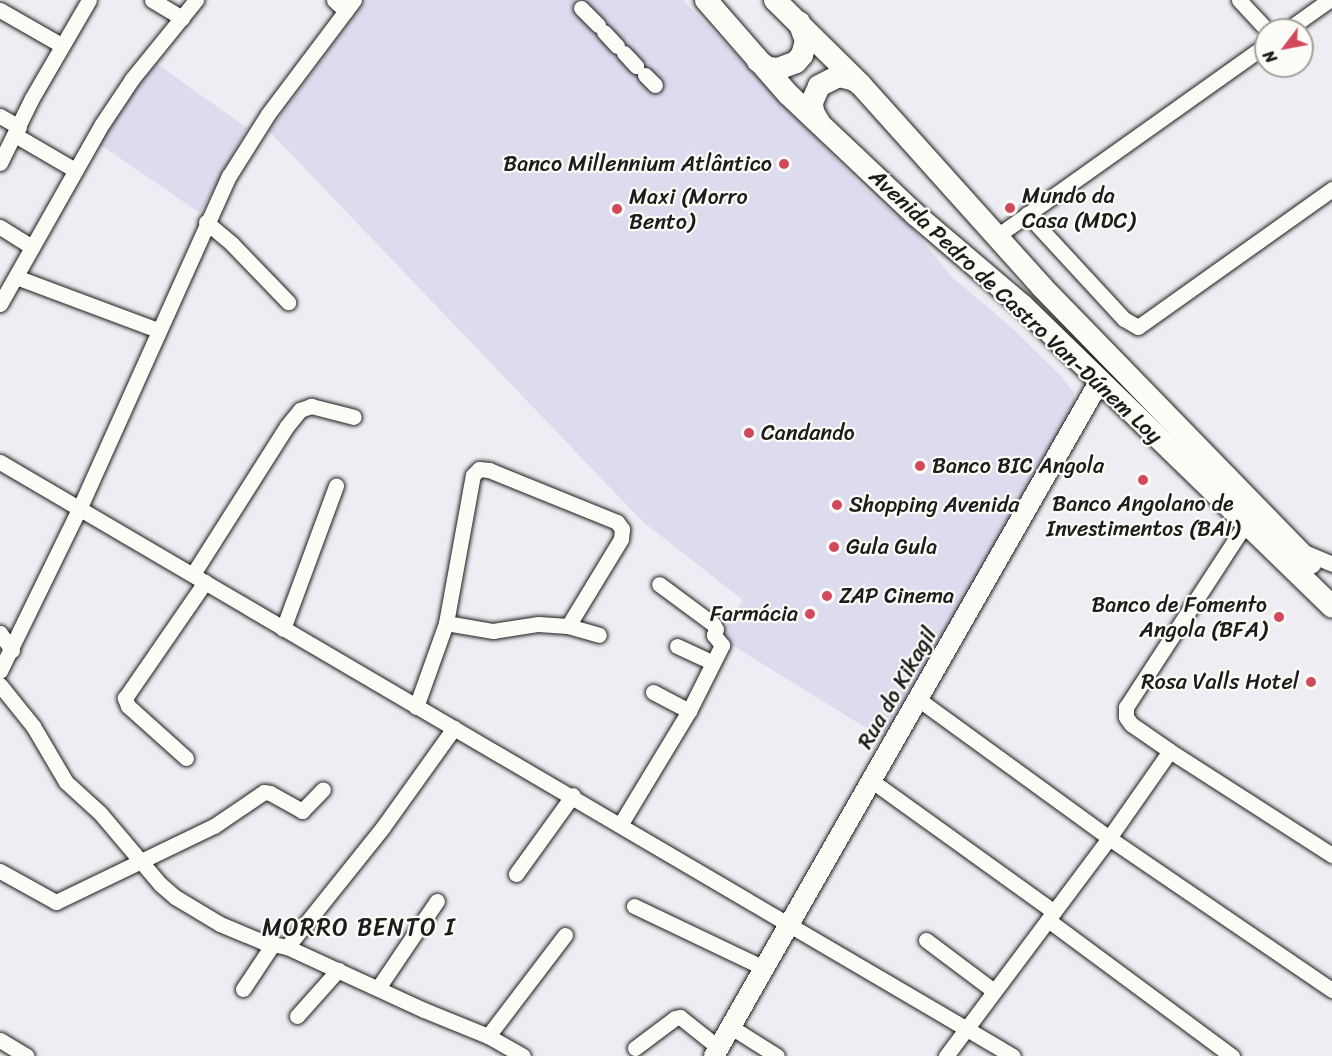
<!DOCTYPE html>
<meta charset="utf-8">
<style>
body{margin:0}
#map{position:relative;width:1332px;height:1056px;overflow:hidden;background:#eeedf3;font-family:Sriracha,sans-serif}
div>[style]{position:absolute}
.built>*{inset:0;background:#dddbee}
.roads{filter:drop-shadow(0 0 2px #1c1c1c) drop-shadow(0 0 2px #1c1c1c)}
.minor>*{height:15px;margin:-7.5px;padding:0 7.5px;transform-origin:7.5px;border-radius:7.5px;background:#fdfcf7}
.major>*{height:20px;margin:-10px;padding:0 10px;transform-origin:10px;border-radius:10px;background:#fdfcf7}
.highway>*{height:22px;margin:-11px;padding:0 11px;transform-origin:11px;border-radius:11px;background:#fdfcf7}
.dots>*{width:16px;height:16px;translate:-50% -50%;box-sizing:border-box;border:3px solid #fdfcf7;border-radius:50%}
span{translate:-50% -50%;white-space:nowrap;text-align:center;line-height:1.15;-webkit-text-stroke:4.5px #fdfcf7;paint-order:stroke}
.poi-label{font-size:22px;color:#1c1c1c}
.right{translate:-100% -50%;text-align:right}
.left{translate:0 -50%;text-align:left}
.street-label{font-size:22px;color:#1c1c1c}
.neighbourhood-label{font-size:24px;color:#1c1c1c;letter-spacing:1.5px}
.north{position:absolute;left:1254px;top:18px;width:60px;height:60px;box-sizing:border-box;background:#fdfcf7;border:2px solid #a3a29f;border-radius:50%;rotate:238deg;font-size:16px;font-weight:700;line-height:24px;text-align:center;color:#1c1c1c}
.north::after{content:'';display:block;margin:auto;width:21px;height:27px;background:#d1495b;clip-path:polygon(50% 0,100% 100%,50% 72%,0 100%)}
</style>
<div id="map">
<div class="built">
<i style="clip-path:polygon(366px 0,683px 0,868px 192px,911px 227px,952px 277px,1010px 326px,1062px 377px,1074px 393px,1074px 412px,892px 744px,719px 637px,743px 600px,642px 521px,269px 131px)"></i>
<i style="clip-path:polygon(153px 61px,247px 128px,200px 213px,98px 143px,109px 121px)"></i>
</div>
<div class="roads">
<div class="minor">
<i style="left:152px;top:0;width:35px;rotate:31deg"></i>
<i style="left:334px;top:0;width:16px;rotate:43deg"></i>
<i style="left:1239px;top:0;width:35px;rotate:47deg"></i>
<i style="left:581px;top:8px;width:24px;rotate:45deg"></i>
<i style="left:0;top:10px;width:70px;rotate:29.8deg"></i>
<i style="left:1287px;top:30px;width:52px;rotate:-35.5deg"></i>
<i style="left:604px;top:32px;width:19px;rotate:47deg"></i>
<i style="left:624px;top:53px;width:18px;rotate:47deg"></i>
<i style="left:645px;top:75px;width:14px;rotate:45deg"></i>
<i style="left:0;top:116px;width:22px;rotate:30deg"></i>
<i style="left:15px;top:135px;width:69px;rotate:30.3deg"></i>
<i style="left:0;top:163px;width:72px;rotate:-63.8deg"></i>
<i style="left:32px;top:98px;width:113px;rotate:-59.8deg"></i>
<i style="left:1027px;top:214px;width:143px;rotate:47.3deg"></i>
<i style="left:1124px;top:319px;width:16px;rotate:30deg"></i>
<i style="left:1138px;top:327px;width:238px;rotate:-35.4deg"></i>
<i style="left:206px;top:222px;width:34px;rotate:40deg"></i>
<i style="left:232px;top:244px;width:81px;rotate:46deg"></i>
<i style="left:0;top:227px;width:38px;rotate:32deg"></i>
<i style="left:997px;top:236px;width:330px;rotate:-35.4deg"></i>
<i style="left:16px;top:277px;width:152px;rotate:20.5deg"></i>
<i style="left:0;top:304px;width:207px;rotate:-60.5deg"></i>
<i style="left:102px;top:124px;width:54px;rotate:-56.3deg"></i>
<i style="left:132px;top:79px;width:102px;rotate:-51deg"></i>
<i style="left:0;top:462px;width:1174px;rotate:30.39deg"></i>
<i style="left:1246px;top:523px;width:220px;rotate:123.1deg"></i>
<i style="left:1126px;top:707px;width:10px;rotate:90deg"></i>
<i style="left:1126px;top:717px;width:9px;rotate:54deg"></i>
<i style="left:1131px;top:724px;width:47px;rotate:34.7deg"></i>
<i style="left:1170px;top:751px;width:193px;rotate:32.7deg"></i>
<i style="left:1302px;top:551px;width:33px;rotate:23deg"></i>
<i style="left:193px;top:574px;width:175px;rotate:-57.6deg"></i>
<i style="left:287px;top:426px;width:21px;rotate:-51deg"></i>
<i style="left:300px;top:410px;width:12px;rotate:-20deg"></i>
<i style="left:311px;top:406px;width:44px;rotate:14.3deg"></i>
<i style="left:446px;top:623px;width:48px;rotate:9.7deg"></i>
<i style="left:493px;top:631px;width:46px;rotate:-8.8deg"></i>
<i style="left:538px;top:624px;width:30px;rotate:4deg"></i>
<i style="left:568px;top:626px;width:32px;rotate:16deg"></i>
<i style="left:283px;top:629px;width:153px;rotate:-69.7deg"></i>
<i style="left:0;top:633px;width:21px;rotate:55deg"></i>
<i style="left:677px;top:646px;width:38px;rotate:25deg"></i>
<i style="left:0;top:671px;width:182px;rotate:-64deg"></i>
<i style="left:80px;top:507px;width:363px;rotate:-65.8deg"></i>
<i style="left:229px;top:176px;width:73px;rotate:-57.8deg"></i>
<i style="left:268px;top:114px;width:143px;rotate:-53deg"></i>
<i style="left:0;top:685px;width:53px;rotate:51.2deg"></i>
<i style="left:33px;top:726px;width:65px;rotate:59.5deg"></i>
<i style="left:66px;top:782px;width:46px;rotate:42.4deg"></i>
<i style="left:100px;top:813px;width:93px;rotate:49.8deg"></i>
<i style="left:160px;top:884px;width:20px;rotate:41deg"></i>
<i style="left:175px;top:897px;width:52px;rotate:31deg"></i>
<i style="left:220px;top:924px;width:47px;rotate:22.7deg"></i>
<i style="left:263px;top:942px;width:25px;rotate:12deg"></i>
<i style="left:287px;top:947px;width:151px;rotate:24.7deg"></i>
<i style="left:424px;top:1010px;width:69px;rotate:22.1deg"></i>
<i style="left:488px;top:1036px;width:40px;rotate:29.7deg"></i>
<i style="left:653px;top:692px;width:41px;rotate:27.8deg"></i>
<i style="left:918px;top:699px;width:236px;rotate:36deg"></i>
<i style="left:1109px;top:838px;width:270px;rotate:34.3deg"></i>
<i style="left:416px;top:707px;width:89px;rotate:-70.3deg"></i>
<i style="left:446px;top:623px;width:150px;rotate:-79.7deg"></i>
<i style="left:473px;top:475px;width:8px;rotate:-45deg"></i>
<i style="left:479px;top:469px;width:10px;rotate:6deg"></i>
<i style="left:489px;top:470px;width:138px;rotate:22.1deg"></i>
<i style="left:617px;top:522px;width:9px;rotate:54deg"></i>
<i style="left:622px;top:529px;width:10px;rotate:96deg"></i>
<i style="left:621px;top:539px;width:102px;rotate:121.3deg"></i>
<i style="left:186px;top:758px;width:78px;rotate:-138.1deg"></i>
<i style="left:128px;top:706px;width:9px;rotate:-111deg"></i>
<i style="left:125px;top:698px;width:141px;rotate:-55.4deg"></i>
<i style="left:872px;top:781px;width:223px;rotate:35.7deg"></i>
<i style="left:620px;top:825px;width:133px;rotate:-58.8deg"></i>
<i style="left:689px;top:711px;width:74px;rotate:-63.4deg"></i>
<i style="left:722px;top:645px;width:13px;rotate:-129deg"></i>
<i style="left:714px;top:635px;width:6px;rotate:-72deg"></i>
<i style="left:716px;top:629px;width:6px;rotate:-121deg"></i>
<i style="left:713px;top:624px;width:67px;rotate:-143.5deg"></i>
<i style="left:0;top:871px;width:64px;rotate:29deg"></i>
<i style="left:56px;top:902px;width:175px;rotate:-25.7deg"></i>
<i style="left:214px;top:826px;width:60px;rotate:-34.2deg"></i>
<i style="left:264px;top:792px;width:6px;rotate:9deg"></i>
<i style="left:270px;top:793px;width:37px;rotate:29deg"></i>
<i style="left:302px;top:811px;width:30px;rotate:-46deg"></i>
<i style="left:516px;top:874px;width:97px;rotate:-54.2deg"></i>
<i style="left:634px;top:906px;width:144px;rotate:25.5deg"></i>
<i style="left:1048px;top:920px;width:229px;rotate:36.5deg"></i>
<i style="left:926px;top:940px;width:85px;rotate:36.9deg"></i>
<i style="left:287px;top:947px;width:154px;rotate:-51.3deg"></i>
<i style="left:383px;top:827px;width:122px;rotate:-54.4deg"></i>
<i style="left:378px;top:988px;width:105px;rotate:-55.9deg"></i>
<i style="left:243px;top:989px;width:54px;rotate:-56.3deg"></i>
<i style="left:297px;top:1016px;width:62px;rotate:-48.3deg"></i>
<i style="left:731px;top:1027px;width:54px;rotate:32.2deg"></i>
<i style="left:488px;top:1036px;width:127px;rotate:-52.7deg"></i>
<i style="left:0;top:1040px;width:31px;rotate:31deg"></i>
<i style="left:635px;top:1048px;width:50px;rotate:-36.9deg"></i>
<i style="left:675px;top:1018px;width:5px;rotate:-11deg"></i>
<i style="left:680px;top:1017px;width:50px;rotate:38.5deg"></i>
<i style="left:946px;top:1056px;width:272px;rotate:-53.2deg"></i>
<i style="left:1109px;top:838px;width:106px;rotate:-55deg"></i>
</div>
<div class="major">
<i style="left:714px;top:1056px;width:776px;rotate:-60.26deg"></i>
</div>
<div class="highway">
<i style="left:706px;top:0;width:125px;rotate:48.9deg"></i>
<i style="left:788px;top:94px;width:176px;rotate:43.4deg"></i>
<i style="left:916px;top:215px;width:140px;rotate:40.4deg"></i>
<i style="left:1023px;top:306px;width:431px;rotate:44.2deg"></i>
<i style="left:775px;top:0;width:120px;rotate:44.7deg"></i>
<i style="left:860px;top:84px;width:273px;rotate:48.1deg"></i>
<i style="left:1042px;top:287px;width:385px;rotate:45.8deg"></i>
<i style="left:758px;top:61px;width:12px;rotate:35deg"></i>
<i style="left:768px;top:68px;width:10px;rotate:6deg"></i>
<i style="left:778px;top:69px;width:19px;rotate:-21deg"></i>
<i style="left:796px;top:62px;width:9px;rotate:-49deg"></i>
<i style="left:802px;top:55px;width:15px;rotate:-74deg"></i>
<i style="left:806px;top:41px;width:20px;rotate:-110deg"></i>
<i style="left:820px;top:124px;width:14px;rotate:-120deg"></i>
<i style="left:813px;top:112px;width:10px;rotate:-96deg"></i>
<i style="left:812px;top:102px;width:17px;rotate:-66deg"></i>
<i style="left:819px;top:86px;width:22px;rotate:-27deg"></i>
<i style="left:839px;top:76px;width:13px;rotate:13deg"></i>
<i style="left:852px;top:79px;width:9px;rotate:32deg"></i>
</div>
</div>
<div class="dots">
<i style="left:784px;top:164px;background:#d1495b"></i>
<i style="left:1010px;top:208px;background:#d1495b"></i>
<i style="left:617px;top:209px;background:#d1495b"></i>
<i style="left:749px;top:433px;background:#d1495b"></i>
<i style="left:920px;top:466px;background:#d1495b"></i>
<i style="left:1143px;top:480px;background:#d1495b"></i>
<i style="left:837px;top:505px;background:#d1495b"></i>
<i style="left:834px;top:547px;background:#d1495b"></i>
<i style="left:827px;top:596px;background:#d1495b"></i>
<i style="left:810px;top:614px;background:#d1495b"></i>
<i style="left:1279px;top:617px;background:#d1495b"></i>
<i style="left:1311px;top:682px;background:#d1495b"></i>
</div>
<div class="poi-label">
<span class="right" style="left:772px;top:164px">Banco Millennium Atlântico</span>
<span class="left" style="left:1022px;top:208px">Mundo da<br>Casa (MDC)</span>
<span class="left" style="left:629px;top:209px">Maxi (Morro<br>Bento)</span>
<span class="left" style="left:761px;top:433px">Candando</span>
<span class="left" style="left:932px;top:466px">Banco BIC Angola</span>
<span style="left:1143px;top:516px">Banco Angolano de<br>Investimentos (BAI)</span>
<span class="left" style="left:849px;top:505px">Shopping Avenida</span>
<span class="left" style="left:846px;top:547px">Gula Gula</span>
<span class="left" style="left:839px;top:596px">ZAP Cinema</span>
<span class="right" style="left:1267px;top:617px">Banco de Fomento<br>Angola (BFA)</span>
<span class="right" style="left:798px;top:614px">Farmácia</span>
<span class="right" style="left:1299px;top:682px">Rosa Valls Hotel</span>
</div>
<div class="street-label">
<span style="left:1016px;top:306px;rotate:43deg">Avenida Pedro de Castro Van-Dúnem Loy</span>
<span style="left:897px;top:688px;rotate:-60deg">Rua do Kikagil</span>
</div>
<div class="neighbourhood-label">
<span style="left:359px;top:928px">MORRO BENTO I</span>
</div>
<div class="north">N</div>
</div>
